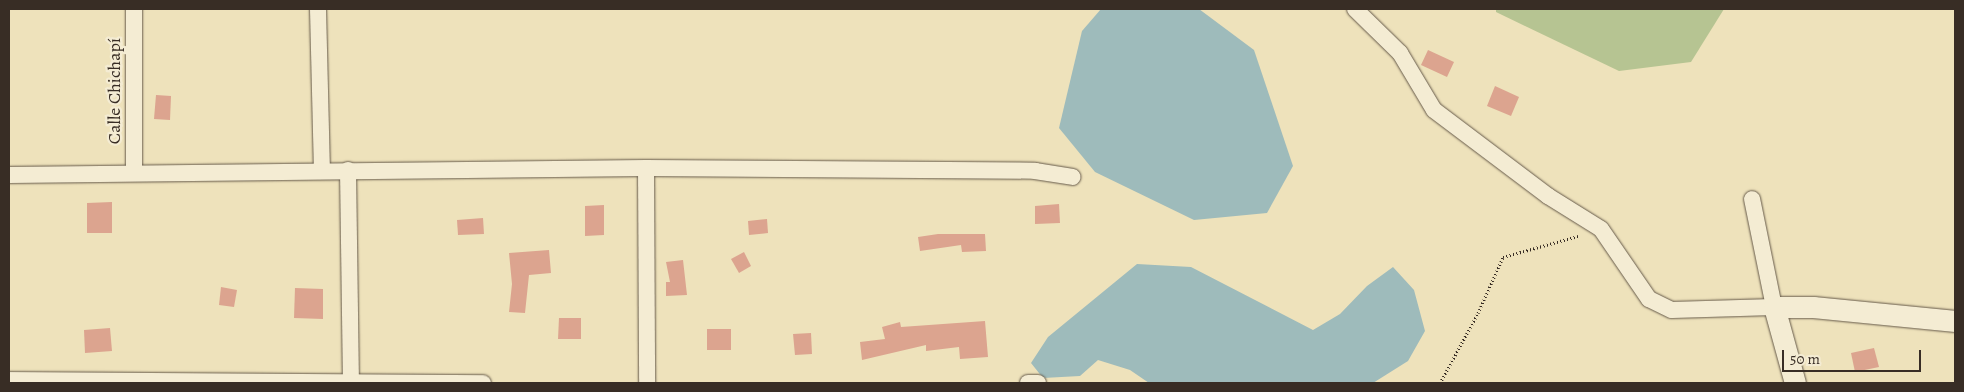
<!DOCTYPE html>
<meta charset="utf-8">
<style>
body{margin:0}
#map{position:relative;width:1964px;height:392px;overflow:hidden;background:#eee2bb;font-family:Alegreya,serif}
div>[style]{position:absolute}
.green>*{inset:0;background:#b6c492}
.water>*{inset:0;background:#9ebbbb}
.building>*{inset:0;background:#dca48f}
.path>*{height:3px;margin-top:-1.5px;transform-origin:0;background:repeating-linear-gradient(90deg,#382d25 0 1px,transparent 0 3.5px)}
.roads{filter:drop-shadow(0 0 1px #665a4a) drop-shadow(0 0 1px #665a4a)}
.minor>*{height:16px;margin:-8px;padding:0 8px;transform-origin:8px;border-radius:8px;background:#f4ecd3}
.tertiary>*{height:21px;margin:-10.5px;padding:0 10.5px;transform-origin:10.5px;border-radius:10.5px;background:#f4ecd3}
span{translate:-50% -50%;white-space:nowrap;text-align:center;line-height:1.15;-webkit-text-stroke:4.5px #f4ecd3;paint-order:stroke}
.street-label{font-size:18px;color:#382d25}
.frame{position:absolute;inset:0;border:10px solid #382d25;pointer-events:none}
.scale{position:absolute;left:1782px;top:350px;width:139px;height:22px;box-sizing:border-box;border:2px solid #382d25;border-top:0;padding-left:6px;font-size:15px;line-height:18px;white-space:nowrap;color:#382d25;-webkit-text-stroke:4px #f4ecd3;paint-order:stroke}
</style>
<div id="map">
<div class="green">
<i style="clip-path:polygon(1496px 9px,1724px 9px,1691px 62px,1619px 71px,1496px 12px)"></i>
</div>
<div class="water">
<i style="clip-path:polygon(1101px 9px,1199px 9px,1254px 50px,1293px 166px,1267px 213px,1194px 220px,1095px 172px,1059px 128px,1082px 31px)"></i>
<i style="clip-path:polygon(1137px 264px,1191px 267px,1313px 330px,1340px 314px,1367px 286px,1393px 267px,1414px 290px,1425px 331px,1408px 361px,1373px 383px,1149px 383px,1130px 370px,1098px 360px,1080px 376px,1043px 378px,1031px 363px,1048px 337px)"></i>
</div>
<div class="building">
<i style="clip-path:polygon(1428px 50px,1454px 62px,1447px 77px,1421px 65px)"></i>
<i style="clip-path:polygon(1495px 86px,1519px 97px,1511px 116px,1487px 106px)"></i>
<i style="clip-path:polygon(156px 95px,171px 96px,170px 120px,154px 119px)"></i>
<i style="clip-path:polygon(112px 202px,112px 233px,87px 233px,87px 203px)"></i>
<i style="clip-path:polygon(1059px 204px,1060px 223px,1035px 224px,1035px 206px)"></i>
<i style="clip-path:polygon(604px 205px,604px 235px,585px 236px,585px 206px)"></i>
<i style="clip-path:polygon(483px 218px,484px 234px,458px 235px,457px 220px)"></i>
<i style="clip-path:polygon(767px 219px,768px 233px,749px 235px,748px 221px)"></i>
<i style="clip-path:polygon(938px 234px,985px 234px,986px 251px,962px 252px,961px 245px,920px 251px,918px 237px)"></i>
<i style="clip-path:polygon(549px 250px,551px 273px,529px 275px,525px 313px,509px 312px,512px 284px,509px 253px)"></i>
<i style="clip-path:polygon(744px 252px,751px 266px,739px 273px,731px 259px)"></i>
<i style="clip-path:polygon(683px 260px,687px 295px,666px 296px,666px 282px,670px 282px,666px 262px)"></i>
<i style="clip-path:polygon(221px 287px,237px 290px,234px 307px,219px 305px)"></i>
<i style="clip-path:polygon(295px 288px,323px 289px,323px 319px,294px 318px)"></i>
<i style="clip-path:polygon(559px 318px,581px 318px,581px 339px,558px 339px)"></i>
<i style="clip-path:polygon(985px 321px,988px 357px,960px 359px,959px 347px,926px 351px,926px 345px,862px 360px,860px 342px,885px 339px,882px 327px,900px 322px,901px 327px)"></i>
<i style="clip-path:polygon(110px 328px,112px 351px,85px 353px,84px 330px)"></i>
<i style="clip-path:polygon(707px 329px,731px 329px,731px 350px,707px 350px)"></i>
<i style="clip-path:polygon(811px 333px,812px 354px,795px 355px,793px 334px)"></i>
<i style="clip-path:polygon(1874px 348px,1879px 367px,1855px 372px,1851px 353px)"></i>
</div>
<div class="path">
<i style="left:1440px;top:383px;width:80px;rotate:-61.5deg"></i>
<i style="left:1478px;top:313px;width:61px;rotate:-65.9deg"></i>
<i style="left:1503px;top:257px;width:78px;rotate:-15.6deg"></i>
</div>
<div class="roads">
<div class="minor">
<i style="left:134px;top:9px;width:164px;rotate:90deg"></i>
<i style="left:318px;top:9px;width:162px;rotate:88.6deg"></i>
<i style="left:1355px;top:9px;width:63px;rotate:44.4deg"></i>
<i style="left:1400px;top:53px;width:66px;rotate:59.2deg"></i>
<i style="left:1434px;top:110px;width:143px;rotate:37deg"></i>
<i style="left:1548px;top:196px;width:62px;rotate:31.9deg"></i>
<i style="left:1601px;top:229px;width:85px;rotate:55.6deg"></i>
<i style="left:1649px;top:299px;width:25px;rotate:26deg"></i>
<i style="left:1672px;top:310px;width:102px;rotate:-1.7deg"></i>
<i style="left:1774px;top:307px;width:110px;rotate:-101.5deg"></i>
<i style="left:646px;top:168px;width:215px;rotate:89.7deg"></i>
<i style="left:348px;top:170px;width:213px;rotate:89.2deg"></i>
<i style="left:9px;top:175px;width:637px;rotate:-0.63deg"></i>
<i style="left:646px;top:168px;width:389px;rotate:0.4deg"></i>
<i style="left:1035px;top:171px;width:38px;rotate:9deg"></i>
<i style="left:9px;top:380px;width:474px;rotate:0.4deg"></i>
<i style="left:1028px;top:383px;width:10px"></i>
</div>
<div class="tertiary">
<i style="left:1795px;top:383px;width:79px;rotate:-105.4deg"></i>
<i style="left:1774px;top:307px;width:39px"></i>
<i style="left:1813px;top:307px;width:143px;rotate:5.6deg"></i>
</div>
</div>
<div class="street-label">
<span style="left:114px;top:91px;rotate:-90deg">Calle Chichapí</span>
</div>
<div class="frame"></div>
<div class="scale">50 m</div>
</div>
